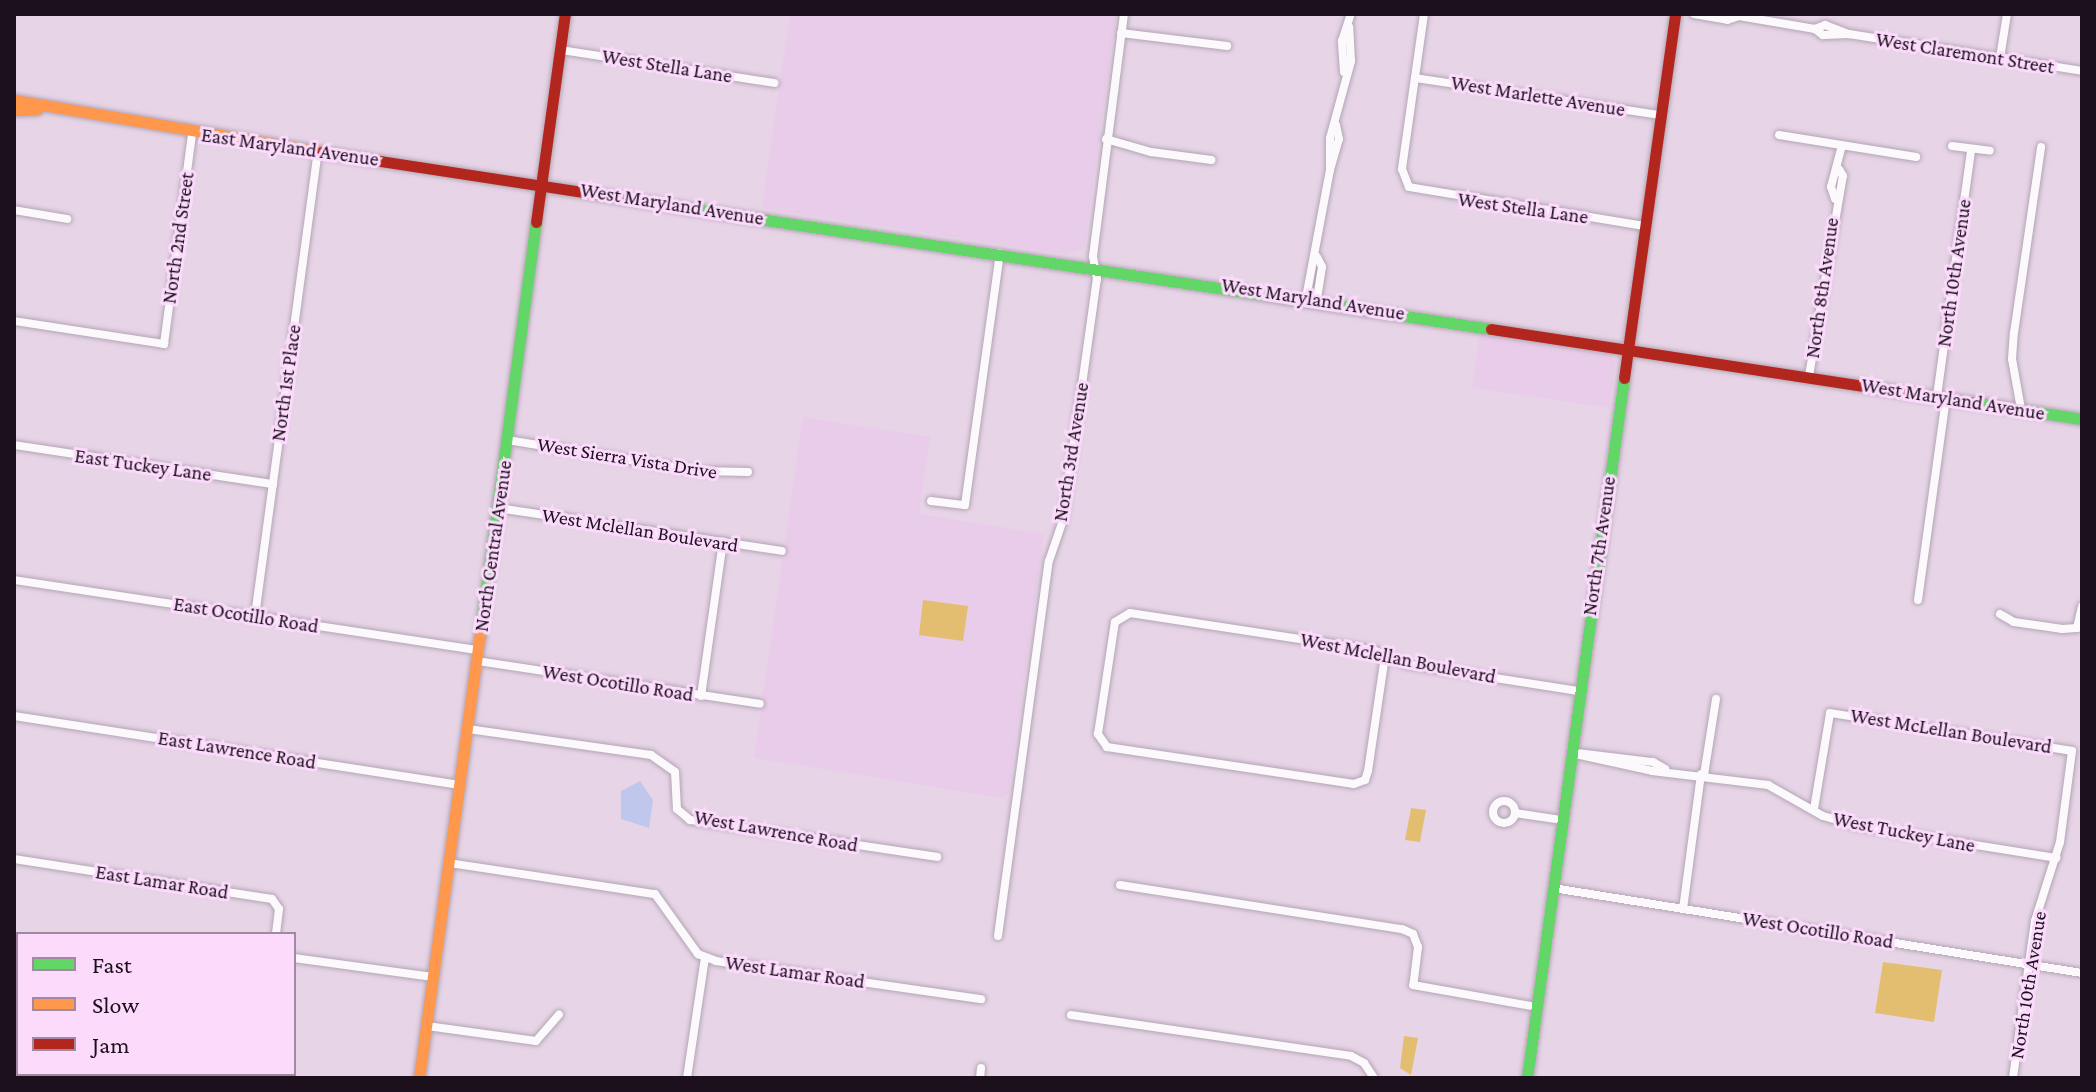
<!DOCTYPE html>
<style>
body{margin:0}
#map{position:relative;width:2096px;height:1092px;overflow:hidden;background:#e7d5e7;font-family:"Crimson Pro",serif}
div>[style]{position:absolute}
.built>*{inset:0;background:#e9cce9}
.green>*{inset:0;background:#e4be70}
.water>*{inset:0;background:#bfc8ec}
.roads{filter:drop-shadow(0 0 2px #b3a5b3) drop-shadow(0 0 2px #b3a5b3)}
.street>*{height:8px;margin:-4px;padding:0 4px;transform-origin:4px;border-radius:4px;background:#fbf9fb}
.street>.ring{margin:-4px;padding:0;box-sizing:content-box;background:none;border:8px solid #fbf9fb;border-radius:50%}
.fast>*{height:11px;margin:-5.5px;padding:0 5.5px;transform-origin:5.5px;border-radius:5.5px;background:#63d668}
.slow>*{height:11px;margin:-5.5px;padding:0 5.5px;transform-origin:5.5px;border-radius:5.5px;background:#ff974d}
.jam>*{height:11px;margin:-5.5px;padding:0 5.5px;transform-origin:5.5px;border-radius:5.5px;background:#b3261e}
span{translate:-50% -50%;white-space:nowrap;text-align:center;line-height:1.15;-webkit-text-stroke:6px #fcdafc;paint-order:stroke}
.street-label{font-size:20px;color:#1c101c}
.frame{position:absolute;inset:0;border:16px solid #1c101c;pointer-events:none}
.legend{position:absolute;left:16px;top:932px;width:280px;height:144px;box-sizing:border-box;background:#fcdafc;border:2px solid #a289a2;margin:0;padding:10px 14px;list-style:none;font-size:24px;color:#1c101c}
.legend li{display:flex;align-items:center;gap:16px;height:40px}
.legend b{width:40px;border:2px solid #a289a2}
</style>
<div id="map">
<div class="built">
<i style="clip-path:polygon(790px 14px,1116px 14px,1084px 249px,1066px 254px,762px 208px)"></i>
<i style="clip-path:polygon(1480px 333px,1608px 352px,1615px 361px,1609px 408px,1472px 388px)"></i>
<i style="clip-path:polygon(803px 417px,930px 437px,919px 514px,1044px 534px,1008px 794px,1002px 798px,754px 758px)"></i>
</div>
<div class="green">
<i style="clip-path:polygon(923px 600px,968px 606px,963px 641px,919px 635px)"></i>
<i style="clip-path:polygon(1411px 808px,1426px 810px,1420px 842px,1405px 840px)"></i>
<i style="clip-path:polygon(1883px 962px,1942px 970px,1934px 1022px,1875px 1013px)"></i>
<i style="clip-path:polygon(1404px 1036px,1418px 1038px,1411px 1075px,1400px 1068px)"></i>
</div>
<div class="water">
<i style="clip-path:polygon(640px 781px,653px 800px,649px 828px,621px 819px,621px 791px)"></i>
</div>
<div class="roads">
<div class="street">
<i style="left:1424px;top:14px;width:157px;rotate:98.1deg"></i>
<i style="left:1402px;top:169px;width:19px;rotate:69deg"></i>
<i style="left:1409px;top:187px;width:239px;rotate:9.4deg"></i>
<i style="left:1694px;top:14px;width:34px;rotate:10deg"></i>
<i style="left:1727px;top:20px;width:13px;rotate:-18deg"></i>
<i style="left:1739px;top:16px;width:77px;rotate:9.7deg"></i>
<i style="left:1815px;top:29px;width:10px;rotate:37deg"></i>
<i style="left:1823px;top:35px;width:26px;rotate:-2deg"></i>
<i style="left:1849px;top:34px;width:236px;rotate:9deg"></i>
<i style="left:1815px;top:29px;width:11px;rotate:-22deg"></i>
<i style="left:1825px;top:25px;width:26px;rotate:21deg"></i>
<i style="left:1121px;top:33px;width:107px;rotate:7deg"></i>
<i style="left:561px;top:50px;width:216px;rotate:8.8deg"></i>
<i style="left:2000px;top:58px;width:45px;rotate:-81deg"></i>
<i style="left:1344px;top:72px;width:31px;rotate:-94deg"></i>
<i style="left:1342px;top:41px;width:28px;rotate:-72deg"></i>
<i style="left:1415px;top:78px;width:249px;rotate:8.6deg"></i>
<i style="left:1779px;top:135px;width:139px;rotate:9.1deg"></i>
<i style="left:1106px;top:139px;width:47px;rotate:16.1deg"></i>
<i style="left:1151px;top:152px;width:61px;rotate:7.6deg"></i>
<i style="left:1952px;top:146px;width:38px;rotate:7deg"></i>
<i style="left:1330px;top:170px;width:32px;rotate:-74deg"></i>
<i style="left:1339px;top:139px;width:14px;rotate:-102deg"></i>
<i style="left:1835px;top:199px;width:13px;rotate:-108deg"></i>
<i style="left:1831px;top:187px;width:43px;rotate:-75.3deg"></i>
<i style="left:14px;top:210px;width:54px;rotate:9.6deg"></i>
<i style="left:1317px;top:257px;width:11px;rotate:63deg"></i>
<i style="left:1322px;top:267px;width:32px;rotate:99deg"></i>
<i style="left:1306px;top:298px;width:130px;rotate:-79.4deg"></i>
<i style="left:1330px;top:170px;width:32px;rotate:-90deg"></i>
<i style="left:1330px;top:138px;width:80px;rotate:-74.7deg"></i>
<i style="left:1351px;top:61px;width:34px;rotate:-93deg"></i>
<i style="left:14px;top:321px;width:152px;rotate:8.7deg"></i>
<i style="left:164px;top:344px;width:213px;rotate:-82.4deg"></i>
<i style="left:1809px;top:376px;width:203px;rotate:-80.4deg"></i>
<i style="left:1843px;top:176px;width:8px;rotate:-120deg"></i>
<i style="left:1937px;top:396px;width:247px;rotate:-82.1deg"></i>
<i style="left:2021px;top:409px;width:51px;rotate:-100.2deg"></i>
<i style="left:2012px;top:359px;width:26px;rotate:-86deg"></i>
<i style="left:2014px;top:333px;width:188px;rotate:-81.7deg"></i>
<i style="left:507px;top:440px;width:194px;rotate:9.2deg"></i>
<i style="left:699px;top:471px;width:49px;rotate:1.2deg"></i>
<i style="left:14px;top:445px;width:262px;rotate:8.6deg"></i>
<i style="left:931px;top:501px;width:34px;rotate:7deg"></i>
<i style="left:965px;top:505px;width:254px;rotate:-82.1deg"></i>
<i style="left:498px;top:508px;width:287px;rotate:8.6deg"></i>
<i style="left:14px;top:580px;width:469px;rotate:8.6deg"></i>
<i style="left:1918px;top:600px;width:205px;rotate:-82.1deg"></i>
<i style="left:2000px;top:614px;width:16px;rotate:30deg"></i>
<i style="left:2014px;top:622px;width:49px;rotate:8.3deg"></i>
<i style="left:2062px;top:629px;width:15px;rotate:-4deg"></i>
<i style="left:2077px;top:628px;width:22px;rotate:-77deg"></i>
<i style="left:255px;top:616px;width:469px;rotate:-82.3deg"></i>
<i style="left:1385px;top:656px;width:116px;rotate:98.4deg"></i>
<i style="left:1368px;top:771px;width:9px;rotate:108deg"></i>
<i style="left:1365px;top:780px;width:12px;rotate:160deg"></i>
<i style="left:1354px;top:784px;width:250px;rotate:-171.5deg"></i>
<i style="left:1107px;top:747px;width:16px;rotate:-125deg"></i>
<i style="left:1098px;top:734px;width:113px;rotate:-81.4deg"></i>
<i style="left:1115px;top:622px;width:17px;rotate:-31deg"></i>
<i style="left:1130px;top:613px;width:246px;rotate:8.7deg"></i>
<i style="left:1373px;top:650px;width:36px;rotate:23deg"></i>
<i style="left:1406px;top:664px;width:175px;rotate:8.9deg"></i>
<i style="left:477px;top:661px;width:286px;rotate:8.6deg"></i>
<i style="left:701px;top:696px;width:156px;rotate:-81.9deg"></i>
<i style="left:14px;top:716px;width:451px;rotate:8.8deg"></i>
<i style="left:468px;top:729px;width:185px;rotate:8.1deg"></i>
<i style="left:651px;top:755px;width:29px;rotate:35deg"></i>
<i style="left:675px;top:772px;width:37px;rotate:87deg"></i>
<i style="left:677px;top:809px;width:17px;rotate:40deg"></i>
<i style="left:690px;top:820px;width:250px;rotate:8.5deg"></i>
<i style="left:1571px;top:753px;width:83px;rotate:12.5deg"></i>
<i style="left:1652px;top:771px;width:117px;rotate:6.9deg"></i>
<i style="left:1768px;top:785px;width:63px;rotate:29.4deg"></i>
<i style="left:1823px;top:816px;width:35px;rotate:16deg"></i>
<i style="left:1857px;top:826px;width:202px;rotate:9.1deg"></i>
<i style="left:1577px;top:753px;width:77px;rotate:6.8deg"></i>
<i style="left:1653px;top:762px;width:14px;rotate:30deg"></i>
<i style="left:1704px;top:775px;width:77px;rotate:-81deg"></i>
<i class="ring" style="left:1493px;top:801px;width:14px;height:14px"></i>
<i style="left:1814px;top:809px;width:97px;rotate:-80.5deg"></i>
<i style="left:1830px;top:713px;width:245px;rotate:8.9deg"></i>
<i style="left:2072px;top:751px;width:92px;rotate:97.5deg"></i>
<i style="left:2060px;top:842px;width:83px;rotate:107.6deg"></i>
<i style="left:2035px;top:921px;width:159px;rotate:98deg"></i>
<i style="left:1515px;top:813px;width:48px;rotate:8.5deg"></i>
<i style="left:14px;top:859px;width:261px;rotate:8.8deg"></i>
<i style="left:272px;top:899px;width:12px;rotate:55deg"></i>
<i style="left:279px;top:909px;width:25px;rotate:97deg"></i>
<i style="left:449px;top:863px;width:208px;rotate:8.6deg"></i>
<i style="left:655px;top:894px;width:74px;rotate:54.4deg"></i>
<i style="left:698px;top:954px;width:19px;rotate:21deg"></i>
<i style="left:716px;top:961px;width:268px;rotate:8.2deg"></i>
<i style="left:1120px;top:885px;width:285px;rotate:8.9deg"></i>
<i style="left:1402px;top:929px;width:12px;rotate:24deg"></i>
<i style="left:1413px;top:934px;width:14px;rotate:69deg"></i>
<i style="left:1418px;top:947px;width:38px;rotate:97deg"></i>
<i style="left:1413px;top:985px;width:125px;rotate:10.1deg"></i>
<i style="left:1553px;top:888px;width:536px;rotate:9.13deg"></i>
<i style="left:1683px;top:909px;width:136px;rotate:-82.4deg"></i>
<i style="left:998px;top:936px;width:378px;rotate:-82.3deg"></i>
<i style="left:1049px;top:561px;width:43px;rotate:-71.1deg"></i>
<i style="left:1063px;top:520px;width:243px;rotate:-82deg"></i>
<i style="left:1097px;top:279px;width:23px;rotate:-100deg"></i>
<i style="left:1093px;top:256px;width:244px;rotate:-82.7deg"></i>
<i style="left:294px;top:958px;width:140px;rotate:7.8deg"></i>
<i style="left:1071px;top:1015px;width:283px;rotate:8.3deg"></i>
<i style="left:1351px;top:1056px;width:15px;rotate:28deg"></i>
<i style="left:1364px;top:1063px;width:18px;rotate:56deg"></i>
<i style="left:427px;top:1026px;width:110px;rotate:7.8deg"></i>
<i style="left:536px;top:1041px;width:35px;rotate:-49deg"></i>
<i style="left:62px;top:1078px;width:4px;rotate:-76deg"></i>
<i style="left:687px;top:1078px;width:121px;rotate:-81.5deg"></i>
<i style="left:980px;top:1078px;width:10px;rotate:-84deg"></i>
</div>
<div class="fast">
<i style="left:686px;top:208px;width:814px;rotate:8.55deg"></i>
<i style="left:1970px;top:402px;width:113px;rotate:8.6deg"></i>
<i style="left:480px;top:635px;width:417px;rotate:-82.3deg"></i>
<i style="left:1527px;top:1078px;width:707px;rotate:-82.11deg"></i>
</div>
<div class="slow">
<i style="left:14px;top:100px;width:311px;rotate:9.6deg"></i>
<i style="left:14px;top:110px;width:23px;rotate:-2deg"></i>
<i style="left:419px;top:1078px;width:447px;rotate:-82.2deg"></i>
</div>
<div class="jam">
<i style="left:321px;top:152px;width:369px;rotate:8.7deg"></i>
<i style="left:536px;top:222px;width:210px;rotate:-82.1deg"></i>
<i style="left:1491px;top:329px;width:485px;rotate:8.7deg"></i>
<i style="left:1624px;top:378px;width:368px;rotate:-82deg"></i>
</div>
</div>
<div class="street-label">
<span style="left:1965px;top:53px;rotate:9deg">West Claremont Street</span>
<span style="left:667px;top:66px;rotate:9deg">West Stella Lane</span>
<span style="left:1538px;top:96px;rotate:9deg">West Marlette Avenue</span>
<span style="left:290px;top:147px;rotate:8deg">East Maryland Avenue</span>
<span style="left:672px;top:204px;rotate:9deg">West Maryland Avenue</span>
<span style="left:1523px;top:208px;rotate:8deg">West Stella Lane</span>
<span style="left:178px;top:238px;rotate:-82deg">North 2nd Street</span>
<span style="left:1954px;top:273px;rotate:-82deg">North 10th Avenue</span>
<span style="left:1822px;top:288px;rotate:-82deg">North 8th Avenue</span>
<span style="left:1313px;top:299px;rotate:9deg">West Maryland Avenue</span>
<span style="left:286px;top:383px;rotate:-82deg">North 1st Place</span>
<span style="left:1953px;top:399px;rotate:9deg">West Maryland Avenue</span>
<span style="left:1071px;top:452px;rotate:-81deg">North 3rd Avenue</span>
<span style="left:627px;top:458px;rotate:9deg">West Sierra Vista Drive</span>
<span style="left:143px;top:465px;rotate:8deg">East Tuckey Lane</span>
<span style="left:640px;top:530px;rotate:9deg">West Mclellan Boulevard</span>
<span style="left:493px;top:546px;rotate:-82deg">North Central Avenue</span>
<span style="left:1599px;top:546px;rotate:-82deg">North 7th Avenue</span>
<span style="left:246px;top:615px;rotate:9deg">East Ocotillo Road</span>
<span style="left:1398px;top:658px;rotate:11deg">West Mclellan Boulevard</span>
<span style="left:618px;top:683px;rotate:9deg">West Ocotillo Road</span>
<span style="left:1951px;top:731px;rotate:9deg">West McLellan Boulevard</span>
<span style="left:237px;top:750px;rotate:9deg">East Lawrence Road</span>
<span style="left:776px;top:831px;rotate:10deg">West Lawrence Road</span>
<span style="left:1904px;top:832px;rotate:11deg">West Tuckey Lane</span>
<span style="left:162px;top:882px;rotate:9deg">East Lamar Road</span>
<span style="left:1818px;top:930px;rotate:9deg">West Ocotillo Road</span>
<span style="left:795px;top:972px;rotate:8deg">West Lamar Road</span>
<span style="left:2028px;top:985px;rotate:-81deg">North 10th Avenue</span>
</div>
<div class="frame"></div>
<ul class="legend">
<li><b style="height:10px;background:#63d668"></b>Fast</li>
<li><b style="height:10px;background:#ff974d"></b>Slow</li>
<li><b style="height:10px;background:#b3261e"></b>Jam</li>
</ul>
</div>
